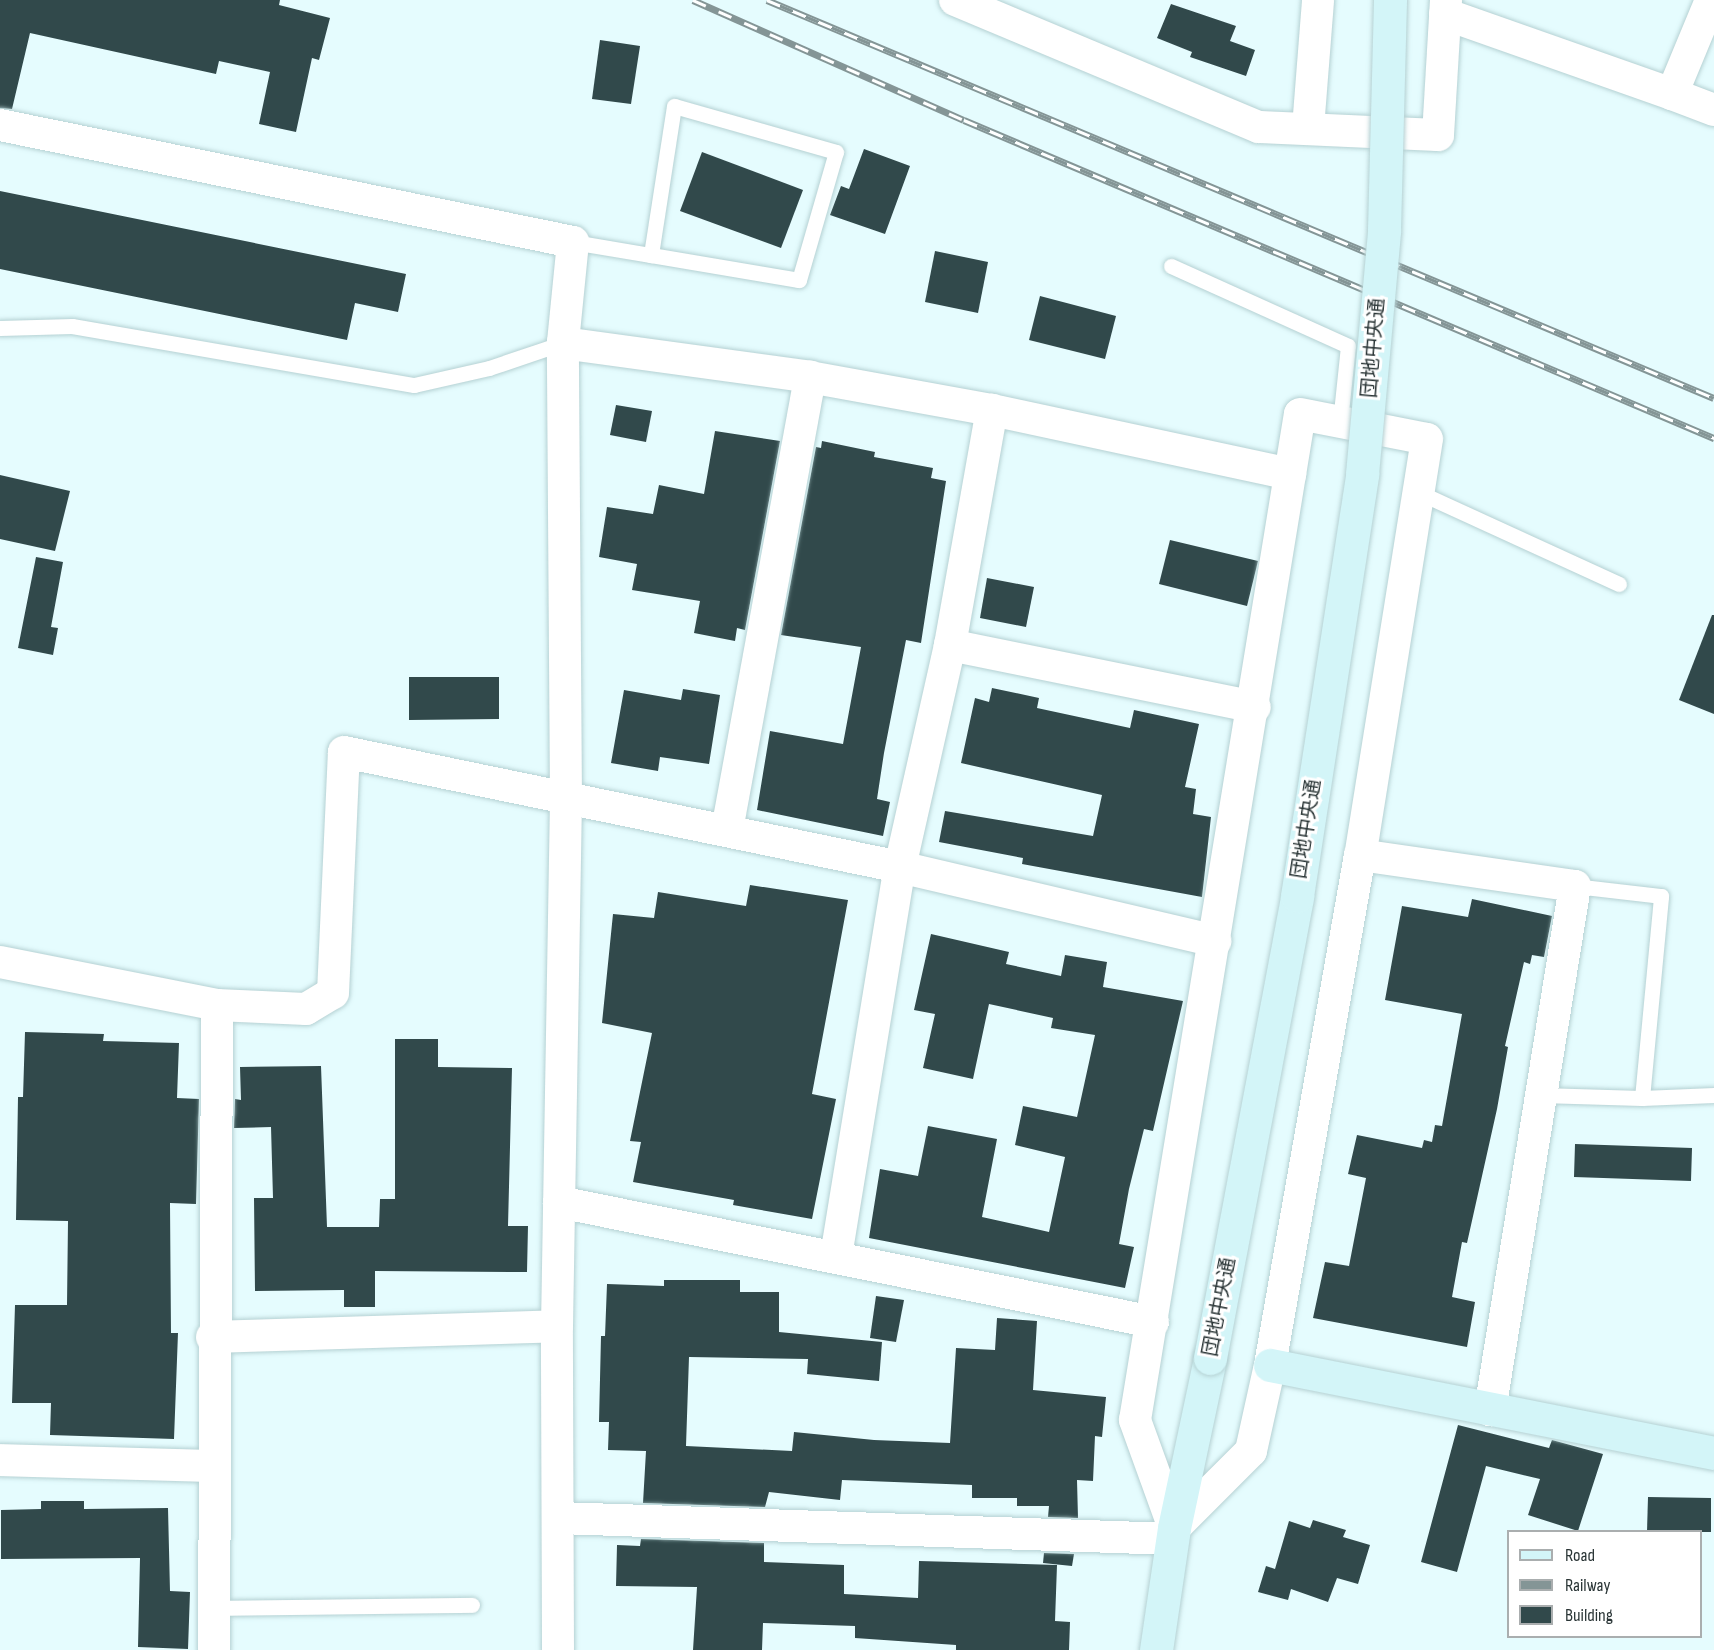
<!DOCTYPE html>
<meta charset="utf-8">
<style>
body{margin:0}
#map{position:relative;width:1714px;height:1650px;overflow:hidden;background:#e5fcfe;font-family:"Sofia Sans Condensed","Noto Sans JP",sans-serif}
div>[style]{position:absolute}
.building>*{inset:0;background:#31494b}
.roads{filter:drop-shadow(0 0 2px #b5d1d3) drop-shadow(0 0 2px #b5d1d3)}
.lane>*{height:15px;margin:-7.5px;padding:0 7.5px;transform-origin:7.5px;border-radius:7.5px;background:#fff}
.street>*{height:32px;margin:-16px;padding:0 16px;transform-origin:16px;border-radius:16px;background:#fff}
.secondary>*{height:33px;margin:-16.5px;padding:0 16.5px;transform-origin:16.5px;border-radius:16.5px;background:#d3f5f8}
.rail>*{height:7px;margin-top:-3.5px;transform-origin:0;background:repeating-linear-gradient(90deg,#fff 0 14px,#849596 0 28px);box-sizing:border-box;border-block:2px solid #849596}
.bridges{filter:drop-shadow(0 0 2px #b5d1d3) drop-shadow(0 0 2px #b5d1d3)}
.secondary-bridge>*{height:33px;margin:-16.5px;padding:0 16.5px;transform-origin:16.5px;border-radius:16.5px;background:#d3f5f8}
span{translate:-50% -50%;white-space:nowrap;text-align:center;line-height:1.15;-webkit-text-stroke:6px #fff;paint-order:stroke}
.street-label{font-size:20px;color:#2a3536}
.legend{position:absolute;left:1507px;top:1530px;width:195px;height:108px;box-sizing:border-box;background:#fff;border:2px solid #aaaeaf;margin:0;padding:8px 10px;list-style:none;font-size:18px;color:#2a3536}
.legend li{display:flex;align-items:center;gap:12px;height:30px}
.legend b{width:30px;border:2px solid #aaaeaf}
</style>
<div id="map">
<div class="building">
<i style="clip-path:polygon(0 0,280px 0,279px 5px,330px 18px,319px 60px,312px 58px,296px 132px,259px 124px,270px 72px,219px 61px,216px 74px,30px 33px,12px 109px,0 108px)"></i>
<i style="clip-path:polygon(1171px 4px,1236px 26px,1230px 41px,1255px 50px,1246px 76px,1190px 57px,1192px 52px,1157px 38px)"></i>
<i style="clip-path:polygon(600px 40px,640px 46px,631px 104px,592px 99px)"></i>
<i style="clip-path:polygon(864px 149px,910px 166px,885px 234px,830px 215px,841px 186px,849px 189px)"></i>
<i style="clip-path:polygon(702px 152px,803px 190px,781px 248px,680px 211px)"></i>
<i style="clip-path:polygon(0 191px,406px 274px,398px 312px,355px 303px,347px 340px,0 269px)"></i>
<i style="clip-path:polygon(935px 251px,988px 262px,978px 313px,925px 302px)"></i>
<i style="clip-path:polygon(1040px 296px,1116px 316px,1105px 359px,1029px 340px)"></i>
<i style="clip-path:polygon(616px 405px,652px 411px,646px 442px,610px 435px)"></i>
<i style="clip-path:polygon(715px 431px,780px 441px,745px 630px,737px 628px,735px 641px,694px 633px,700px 601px,632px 590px,637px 564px,599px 557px,607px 507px,653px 514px,659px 485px,704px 494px)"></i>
<i style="clip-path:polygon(822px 441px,875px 452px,874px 457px,933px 468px,931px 478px,946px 481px,921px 643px,906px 640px,884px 753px,877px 799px,890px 802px,883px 836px,757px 810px,770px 731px,843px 744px,861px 647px,781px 635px,816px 447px,821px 448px)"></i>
<i style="clip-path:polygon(0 475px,70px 491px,55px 551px,0 539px)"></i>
<i style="clip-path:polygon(1170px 540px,1258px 561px,1247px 606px,1159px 584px)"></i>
<i style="clip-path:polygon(36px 557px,63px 562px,51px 627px,58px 628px,53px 655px,18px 648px)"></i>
<i style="clip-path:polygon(987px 578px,1034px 587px,1026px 627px,980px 618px)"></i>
<i style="clip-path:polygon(1712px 615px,1714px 615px,1714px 714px,1679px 700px)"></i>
<i style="clip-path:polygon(409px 677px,499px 677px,499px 719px,409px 720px)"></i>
<i style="clip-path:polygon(992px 688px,1039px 698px,1037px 708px,1130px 728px,1134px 710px,1199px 724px,1185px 787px,1196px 789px,1193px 814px,1211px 817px,1202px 897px,1022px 864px,1023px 858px,939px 842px,945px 811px,1093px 836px,1102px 795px,961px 763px,975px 698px,989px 702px)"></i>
<i style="clip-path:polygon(683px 689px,720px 695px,709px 764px,660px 757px,658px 771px,611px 763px,624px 690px,681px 700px)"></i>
<i style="clip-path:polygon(750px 885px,848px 900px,812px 1094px,836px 1099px,812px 1219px,733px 1205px,734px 1200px,633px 1182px,641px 1142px,630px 1141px,652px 1033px,602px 1023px,613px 914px,654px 918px,658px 892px,746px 906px)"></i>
<i style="clip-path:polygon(1472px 899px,1552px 916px,1544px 957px,1532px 955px,1530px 964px,1524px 962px,1505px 1046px,1508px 1047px,1497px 1109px,1467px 1243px,1462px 1242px,1452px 1297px,1475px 1302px,1467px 1347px,1313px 1318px,1325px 1262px,1349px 1266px,1366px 1178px,1348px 1174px,1357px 1135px,1422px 1148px,1424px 1140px,1432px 1142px,1435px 1125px,1442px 1126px,1462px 1014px,1385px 1000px,1402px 906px,1468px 917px)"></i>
<i style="clip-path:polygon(931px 934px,1009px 952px,1006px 964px,1061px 976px,1065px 955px,1107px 962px,1103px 987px,1183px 1001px,1153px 1131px,1144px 1129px,1129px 1189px,1119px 1244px,1134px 1247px,1125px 1288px,869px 1238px,880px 1169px,918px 1176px,928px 1126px,997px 1139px,982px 1217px,1049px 1232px,1065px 1157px,1015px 1145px,1023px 1106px,1077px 1117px,1095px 1035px,1051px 1028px,1053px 1018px,989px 1004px,973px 1079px,923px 1068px,935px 1014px,914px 1010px)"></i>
<i style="clip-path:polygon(25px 1032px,104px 1034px,103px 1041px,179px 1043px,177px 1098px,199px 1099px,196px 1204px,170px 1203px,171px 1333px,178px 1333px,174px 1439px,50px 1435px,51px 1403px,12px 1403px,15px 1305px,67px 1305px,68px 1221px,16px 1220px,18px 1097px,23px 1097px)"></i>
<i style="clip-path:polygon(395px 1039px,438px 1039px,438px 1067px,512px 1068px,508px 1226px,528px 1226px,527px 1272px,375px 1271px,375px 1307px,344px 1307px,344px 1290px,255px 1291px,254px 1198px,273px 1198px,271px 1127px,234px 1128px,235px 1099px,241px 1100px,240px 1067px,321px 1066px,327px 1227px,379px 1227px,380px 1199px,395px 1199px)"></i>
<i style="clip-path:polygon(1575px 1144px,1692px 1148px,1691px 1181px,1574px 1177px)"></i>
<i style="clip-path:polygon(664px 1280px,740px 1280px,740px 1292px,779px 1292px,779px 1332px,882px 1342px,879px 1381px,807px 1374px,808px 1359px,689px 1357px,686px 1446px,792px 1451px,794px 1432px,874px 1440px,950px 1443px,956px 1348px,995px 1350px,997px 1318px,1037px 1321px,1033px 1390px,1106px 1397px,1102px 1437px,1095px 1436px,1093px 1481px,1077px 1480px,1078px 1518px,1048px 1517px,1049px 1506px,1017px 1506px,1017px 1498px,972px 1498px,972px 1485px,842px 1480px,840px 1500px,769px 1492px,765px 1507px,643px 1503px,646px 1451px,608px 1450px,609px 1422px,599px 1422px,601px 1336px,605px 1336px,607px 1284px,664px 1286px)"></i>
<i style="clip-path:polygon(876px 1296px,904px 1300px,896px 1342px,870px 1338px)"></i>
<i style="clip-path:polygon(1458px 1425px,1549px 1448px,1552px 1440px,1603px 1454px,1578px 1531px,1528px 1515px,1540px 1479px,1486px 1466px,1457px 1572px,1421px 1562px)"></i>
<i style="clip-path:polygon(1648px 1497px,1711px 1498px,1711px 1532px,1647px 1532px)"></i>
<i style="clip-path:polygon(41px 1501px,84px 1501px,84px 1509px,168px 1508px,170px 1591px,190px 1592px,188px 1649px,138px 1647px,140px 1558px,1px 1559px,1px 1510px,41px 1509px)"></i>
<i style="clip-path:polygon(1313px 1520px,1346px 1530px,1343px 1537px,1370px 1545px,1358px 1584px,1337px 1578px,1328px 1602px,1291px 1589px,1288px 1600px,1258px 1592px,1266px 1566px,1275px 1569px,1289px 1521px,1310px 1528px)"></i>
<i style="clip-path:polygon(641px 1539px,764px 1543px,764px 1562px,844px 1565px,844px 1594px,918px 1598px,919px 1561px,1057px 1565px,1055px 1621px,1070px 1622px,1069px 1650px,956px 1650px,956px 1645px,855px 1638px,855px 1626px,763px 1623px,762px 1650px,693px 1650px,697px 1587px,616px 1586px,617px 1545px,640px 1546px)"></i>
<i style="clip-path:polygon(1044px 1553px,1074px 1554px,1072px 1566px,1043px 1563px)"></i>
</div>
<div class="roads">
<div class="lane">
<i style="left:573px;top:242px;width:79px;rotate:9.5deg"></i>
<i style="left:651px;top:255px;width:150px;rotate:9.6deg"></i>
<i style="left:799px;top:280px;width:133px;rotate:-73.9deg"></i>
<i style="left:836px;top:152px;width:168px;rotate:-164.1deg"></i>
<i style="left:674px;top:106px;width:151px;rotate:98.8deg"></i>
<i style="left:1171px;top:266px;width:194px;rotate:24.3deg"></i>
<i style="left:1348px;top:346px;width:76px;rotate:96deg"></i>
<i style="left:0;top:328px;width:72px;rotate:-1.6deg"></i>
<i style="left:72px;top:326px;width:347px;rotate:9.8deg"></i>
<i style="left:414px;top:385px;width:77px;rotate:-12.8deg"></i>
<i style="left:489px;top:368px;width:78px;rotate:-18.7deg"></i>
<i style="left:1418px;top:492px;width:221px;rotate:24.6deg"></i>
<i style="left:1540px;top:1095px;width:102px;rotate:1.7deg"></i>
<i style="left:1642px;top:1098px;width:203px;rotate:-84.6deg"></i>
<i style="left:1661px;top:896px;width:87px;rotate:-173.4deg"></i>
<i style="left:1642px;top:1098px;width:72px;rotate:-2.4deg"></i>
<i style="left:215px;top:1608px;width:257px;rotate:-0.7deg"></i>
</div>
<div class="street">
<i style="left:955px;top:0;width:329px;rotate:22.7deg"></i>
<i style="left:1259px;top:127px;width:179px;rotate:2.6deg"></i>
<i style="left:1438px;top:135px;width:135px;rotate:-86.6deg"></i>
<i style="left:1711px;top:0;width:102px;rotate:112.5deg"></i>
<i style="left:1672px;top:94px;width:45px;rotate:20.9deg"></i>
<i style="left:1445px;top:14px;width:241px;rotate:19.4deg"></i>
<i style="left:0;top:125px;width:585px;rotate:11.54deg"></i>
<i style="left:573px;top:242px;width:101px;rotate:95.7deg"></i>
<i style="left:1308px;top:128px;width:128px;rotate:-85.5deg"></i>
<i style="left:1300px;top:414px;width:129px;rotate:11.1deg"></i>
<i style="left:1427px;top:439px;width:421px;rotate:99.1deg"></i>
<i style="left:1360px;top:855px;width:518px;rotate:100.01deg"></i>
<i style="left:1270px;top:1365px;width:88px;rotate:102.5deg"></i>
<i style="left:1251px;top:1451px;width:109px;rotate:135deg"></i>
<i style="left:1174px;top:1528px;width:115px;rotate:-109.9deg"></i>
<i style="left:1135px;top:1420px;width:1019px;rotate:-80.69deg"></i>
<i style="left:950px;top:645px;width:311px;rotate:11.5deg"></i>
<i style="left:727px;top:830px;width:461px;rotate:-79.6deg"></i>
<i style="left:1360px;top:855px;width:217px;rotate:8.2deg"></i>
<i style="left:1575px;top:886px;width:531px;rotate:99.21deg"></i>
<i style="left:0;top:962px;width:221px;rotate:11.2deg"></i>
<i style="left:217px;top:1005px;width:89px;rotate:2.6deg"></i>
<i style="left:306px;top:1009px;width:31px;rotate:-31deg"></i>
<i style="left:333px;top:993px;width:241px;rotate:-87.4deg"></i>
<i style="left:344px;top:752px;width:568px;rotate:11.69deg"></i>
<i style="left:900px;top:867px;width:324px;rotate:13.2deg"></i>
<i style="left:559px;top:1202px;width:606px;rotate:11.42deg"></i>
<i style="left:836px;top:1256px;width:394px;rotate:-80.7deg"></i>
<i style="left:900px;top:867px;width:228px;rotate:-77.3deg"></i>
<i style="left:950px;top:645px;width:239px;rotate:-79.9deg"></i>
<i style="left:212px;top:1337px;width:345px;rotate:-1.8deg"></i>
<i style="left:0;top:1460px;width:213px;rotate:1.6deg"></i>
<i style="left:559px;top:1518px;width:613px;rotate:1.96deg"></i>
<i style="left:214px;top:1650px;width:645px;rotate:-89.73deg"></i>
<i style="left:558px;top:1650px;width:324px;rotate:-90.2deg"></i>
<i style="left:557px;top:1326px;width:527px;rotate:-89.02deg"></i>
<i style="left:566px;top:799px;width:456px;rotate:-90.4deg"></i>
<i style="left:563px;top:343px;width:249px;rotate:7.8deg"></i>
<i style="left:810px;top:377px;width:185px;rotate:10.3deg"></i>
<i style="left:992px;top:410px;width:305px;rotate:12.1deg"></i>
</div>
<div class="secondary">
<i style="left:1270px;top:1365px;width:453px;rotate:11.2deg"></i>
<i style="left:1156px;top:1650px;width:123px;rotate:-81.6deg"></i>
<i style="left:1174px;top:1528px;width:174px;rotate:-78deg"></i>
</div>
</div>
<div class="rail">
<i style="left:693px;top:0;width:296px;rotate:23.9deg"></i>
<i style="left:964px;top:120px;width:815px;rotate:22.98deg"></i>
<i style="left:767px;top:0;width:1027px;rotate:22.8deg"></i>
</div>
<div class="bridges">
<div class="secondary-bridge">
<i style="left:1210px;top:1358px;width:470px;rotate:-79.3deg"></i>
<i style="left:1297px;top:896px;width:427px;rotate:-81.2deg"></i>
<i style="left:1362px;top:474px;width:245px;rotate:-84.8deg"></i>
<i style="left:1384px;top:230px;width:230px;rotate:-88.5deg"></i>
</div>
</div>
<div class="street-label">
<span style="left:1374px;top:348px;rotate:-85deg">団地中央通</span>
<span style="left:1307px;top:829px;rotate:-81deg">団地中央通</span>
<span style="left:1220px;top:1307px;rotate:-79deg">団地中央通</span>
</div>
<ul class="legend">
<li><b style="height:8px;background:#d3f5f8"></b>Road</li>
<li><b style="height:8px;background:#849596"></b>Railway</li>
<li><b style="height:16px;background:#31494b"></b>Building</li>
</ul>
</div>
